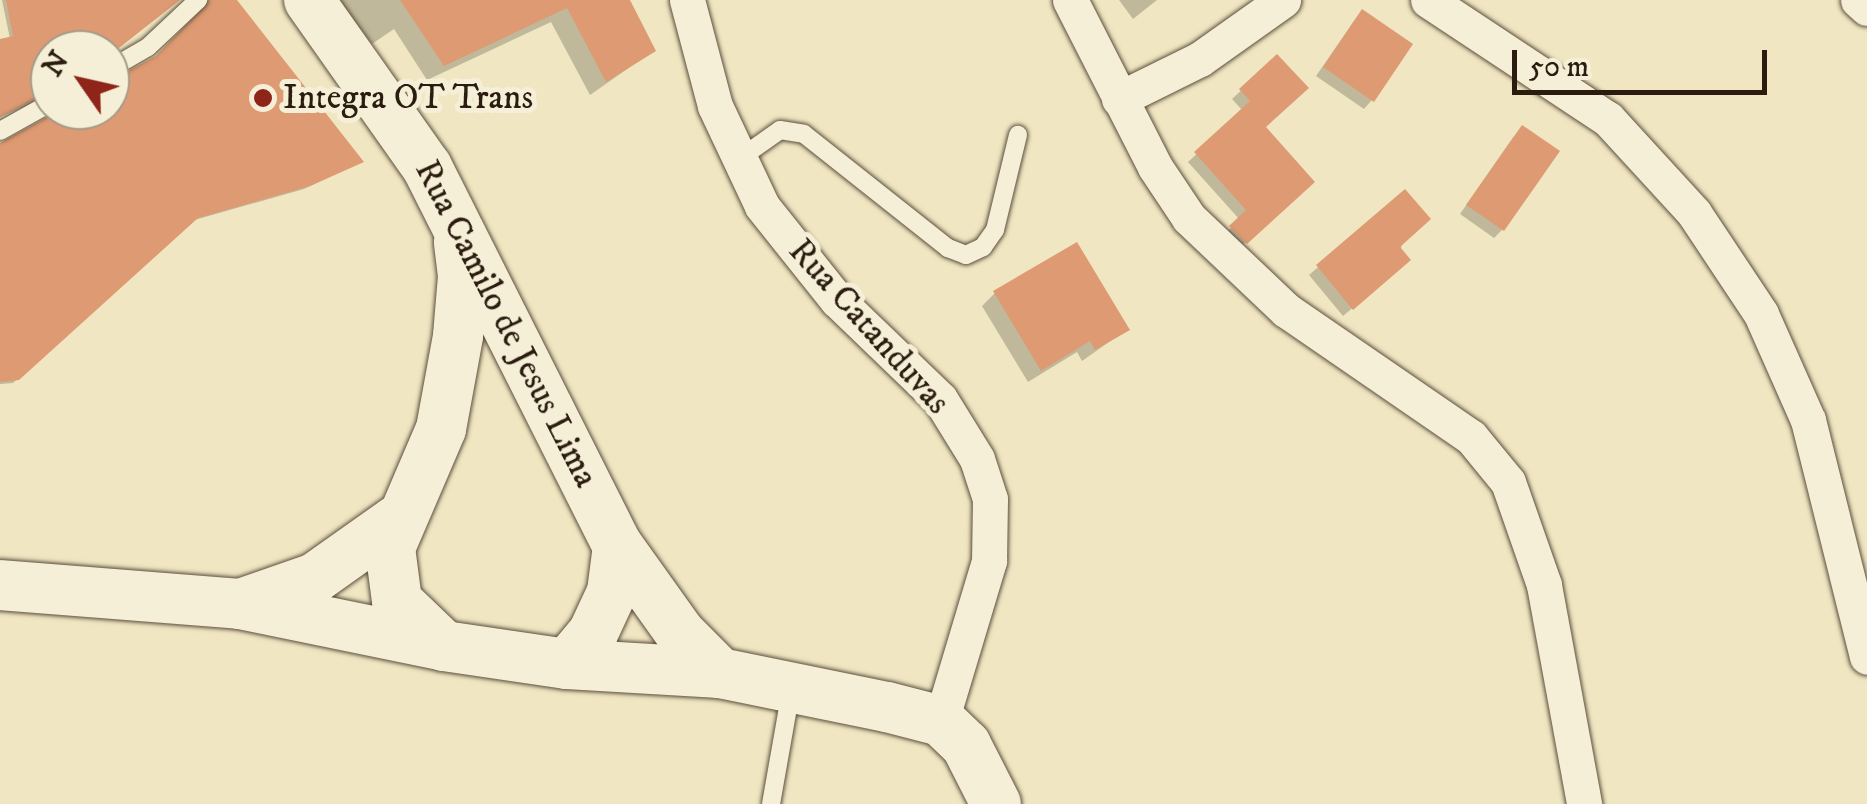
<!DOCTYPE html>
<style>
body{margin:0}
#map{position:relative;width:1867px;height:804px;overflow:hidden;background:#f0e6c2;font-family:"IM FELL DW Pica",serif}
div>[style]{position:absolute}
.shadow>*{inset:0;background:#0003}
.building>*{inset:0;background:#de9a72}
.roads{filter:drop-shadow(0 0 2px #5c4e3c) drop-shadow(0 0 2px #5c4e3c)}
.lane>*{height:18px;margin:-9px;padding:0 9px;transform-origin:9px;border-radius:9px;background:#f5efd7}
.street>*{height:35px;margin:-17.5px;padding:0 17.5px;transform-origin:17.5px;border-radius:17.5px;background:#f5efd7}
.secondary>*{height:50px;margin:-25px;padding:0 25px;transform-origin:25px;border-radius:25px;background:#f5efd7}
.dots>*{width:28px;height:28px;translate:-50% -50%;box-sizing:border-box;border:5px solid #f5efd7;border-radius:50%}
span{translate:-50% -50%;white-space:nowrap;text-align:center;line-height:1.15;-webkit-text-stroke:10px #f5efd7;paint-order:stroke}
.poi-label{font-size:35px;color:#2b1c0f}
.left{translate:0 -50%;text-align:left}
.street-label{font-size:35px;color:#2b1c0f}
.north{position:absolute;left:30px;top:30px;width:100px;height:100px;box-sizing:border-box;background:#f5efd7;border:2px solid #a49b87;border-radius:50%;rotate:304deg;font-size:28px;font-weight:700;line-height:40px;text-align:center;color:#2b1c0f}
.north::after{content:'';display:block;margin:auto;width:35px;height:45px;background:#8f2418;clip-path:polygon(50% 0,100% 100%,50% 72%,0 100%)}
.scale{position:absolute;left:1512px;top:50px;width:255px;height:45px;box-sizing:border-box;border:5px solid #2b1c0f;border-top:0;padding-left:12px;font-size:30px;line-height:35px;white-space:nowrap;color:#2b1c0f;-webkit-text-stroke:8px #f5efd7;paint-order:stroke}
</style>
<div id="map">
<div class="shadow">
<i style="clip-path:polygon(2px 0,176px 0,110px 54px,50px 50px,50px 96px,0 117px,0 41px,10px 39px)"></i>
<i style="clip-path:polygon(205px 0,234px 0,361px 162px,304px 189px,191px 221px,13px 383px,0 384px,0 143px,55px 117px,57px 110px,110px 110px,110px 81px,158px 58px,205px 14px)"></i>
<i style="clip-path:polygon(338px 0,628px 0,653px 51px,590px 95px,551px 22px,427px 80px,394px 29px,372px 44px)"></i>
<i style="clip-path:polygon(1119px 0,1157px 0,1133px 19px)"></i>
<i style="clip-path:polygon(1354px 21px,1372px 100px,1364px 109px,1316px 76px)"></i>
<i style="clip-path:polygon(1277px 57px,1263px 127px,1312px 182px,1237px 250px,1222px 236px,1240px 220px,1188px 162px,1243px 111px,1232px 99px)"></i>
<i style="clip-path:polygon(1514px 136px,1503px 229px,1494px 238px,1460px 214px)"></i>
<i style="clip-path:polygon(1405px 192px,1400px 268px,1343px 316px,1309px 275px)"></i>
<i style="clip-path:polygon(995px 293px,1126px 330px,1082px 361px,1077px 352px,1028px 382px,982px 306px)"></i>
</div>
<div class="building">
<i style="clip-path:polygon(6px 0,180px 0,110px 55px,50px 50px,50px 91px,0 117px,0 39px,13px 36px)"></i>
<i style="clip-path:polygon(210px 0,237px 0,364px 162px,310px 186px,198px 218px,19px 380px,0 382px,0 143px,60px 110px,110px 110px,110px 81px,156px 56px)"></i>
<i style="clip-path:polygon(400px 0,630px 0,656px 51px,606px 82px,567px 8px,444px 66px)"></i>
<i style="clip-path:polygon(1362px 9px,1413px 44px,1374px 102px,1323px 67px)"></i>
<i style="clip-path:polygon(1277px 54px,1309px 88px,1266px 127px,1315px 182px,1247px 244px,1229px 226px,1246px 210px,1194px 152px,1250px 101px,1239px 89px)"></i>
<i style="clip-path:polygon(1522px 125px,1560px 151px,1504px 231px,1466px 205px)"></i>
<i style="clip-path:polygon(1405px 189px,1431px 219px,1400px 247px,1411px 260px,1353px 310px,1316px 265px)"></i>
<i style="clip-path:polygon(1077px 242px,1130px 330px,1095px 350px,1090px 341px,1041px 371px,993px 291px)"></i>
</div>
<div class="roads">
<div class="lane">
<i style="left:110px;top:69px;width:44px;rotate:-30.1deg"></i>
<i style="left:148px;top:47px;width:69px;rotate:-43.2deg"></i>
<i style="left:0;top:131px;width:57px;rotate:-29.2deg"></i>
<i style="left:739px;top:159px;width:50px;rotate:-35.3deg"></i>
<i style="left:780px;top:130px;width:24px;rotate:9deg"></i>
<i style="left:804px;top:134px;width:184px;rotate:38.4deg"></i>
<i style="left:948px;top:248px;width:19px;rotate:21deg"></i>
<i style="left:966px;top:255px;width:19px;rotate:-25deg"></i>
<i style="left:983px;top:247px;width:21px;rotate:-55deg"></i>
<i style="left:995px;top:230px;width:98px;rotate:-76.4deg"></i>
<i style="left:771px;top:804px;width:115px;rotate:-80deg"></i>
</div>
<div class="street">
<i style="left:687px;top:0;width:110px;rotate:75.2deg"></i>
<i style="left:715px;top:106px;width:110px;rotate:64.8deg"></i>
<i style="left:762px;top:206px;width:120px;rotate:51.4deg"></i>
<i style="left:837px;top:300px;width:143px;rotate:43.9deg"></i>
<i style="left:940px;top:399px;width:70px;rotate:58.3deg"></i>
<i style="left:977px;top:459px;width:42px;rotate:72deg"></i>
<i style="left:990px;top:499px;width:62px;rotate:90.9deg"></i>
<i style="left:989px;top:561px;width:167px;rotate:106.7deg"></i>
<i style="left:1070px;top:0;width:187px;rotate:63deg"></i>
<i style="left:1155px;top:167px;width:61px;rotate:56.3deg"></i>
<i style="left:1189px;top:218px;width:134px;rotate:43.5deg"></i>
<i style="left:1286px;top:310px;width:224px;rotate:34.5deg"></i>
<i style="left:1471px;top:437px;width:58px;rotate:50.6deg"></i>
<i style="left:1508px;top:482px;width:109px;rotate:70.7deg"></i>
<i style="left:1544px;top:585px;width:223px;rotate:79.6deg"></i>
<i style="left:1428px;top:0;width:216px;rotate:33.5deg"></i>
<i style="left:1608px;top:119px;width:127px;rotate:47.5deg"></i>
<i style="left:1694px;top:213px;width:121px;rotate:56.4deg"></i>
<i style="left:1761px;top:314px;width:116px;rotate:66.1deg"></i>
<i style="left:1808px;top:420px;width:244px;rotate:76deg"></i>
<i style="left:1858px;top:0;width:12px;rotate:42deg"></i>
<i style="left:1119px;top:99px;width:90px;rotate:-26.3deg"></i>
<i style="left:1200px;top:59px;width:102px;rotate:-35.4deg"></i>
</div>
<div class="secondary">
<i style="left:309px;top:0;width:204px;rotate:54.8deg"></i>
<i style="left:427px;top:167px;width:424px;rotate:63.3deg"></i>
<i style="left:618px;top:546px;width:107px;rotate:54.5deg"></i>
<i style="left:680px;top:633px;width:57px;rotate:45deg"></i>
<i style="left:0;top:585px;width:241px;rotate:4.5deg"></i>
<i style="left:240px;top:604px;width:208px;rotate:11.6deg"></i>
<i style="left:444px;top:646px;width:124px;rotate:8.3deg"></i>
<i style="left:567px;top:664px;width:153px;rotate:3.4deg"></i>
<i style="left:720px;top:673px;width:170px;rotate:11.5deg"></i>
<i style="left:887px;top:707px;width:56px;rotate:14.5deg"></i>
<i style="left:941px;top:721px;width:35px;rotate:44deg"></i>
<i style="left:966px;top:745px;width:66px;rotate:63deg"></i>
<i style="left:240px;top:604px;width:79px;rotate:-19.1deg"></i>
<i style="left:315px;top:578px;width:100px;rotate:-35.3deg"></i>
<i style="left:444px;top:646px;width:65px;rotate:-136.2deg"></i>
<i style="left:397px;top:601px;width:53px;rotate:-97.5deg"></i>
<i style="left:390px;top:548px;width:129px;rotate:-66.8deg"></i>
<i style="left:441px;top:429px;width:95px;rotate:-79.6deg"></i>
<i style="left:458px;top:336px;width:60px;rotate:-85.2deg"></i>
<i style="left:463px;top:276px;width:34px;rotate:-97deg"></i>
<i style="left:567px;top:664px;width:40px;rotate:-50deg"></i>
<i style="left:593px;top:633px;width:45px;rotate:-65.1deg"></i>
<i style="left:612px;top:592px;width:46px;rotate:-82.6deg"></i>
</div>
</div>
<div class="dots">
<i style="left:263px;top:98px;background:#8f2418"></i>
</div>
<div class="poi-label">
<span class="left" style="left:283px;top:98px">Integra OT Trans</span>
</div>
<div class="street-label">
<span style="left:506px;top:324px;rotate:63deg">Rua Camilo de Jesus Lima</span>
<span style="left:869px;top:327px;rotate:48deg">Rua Catanduvas</span>
</div>
<div class="north">N</div>
<div class="scale">50 m</div>
</div>
